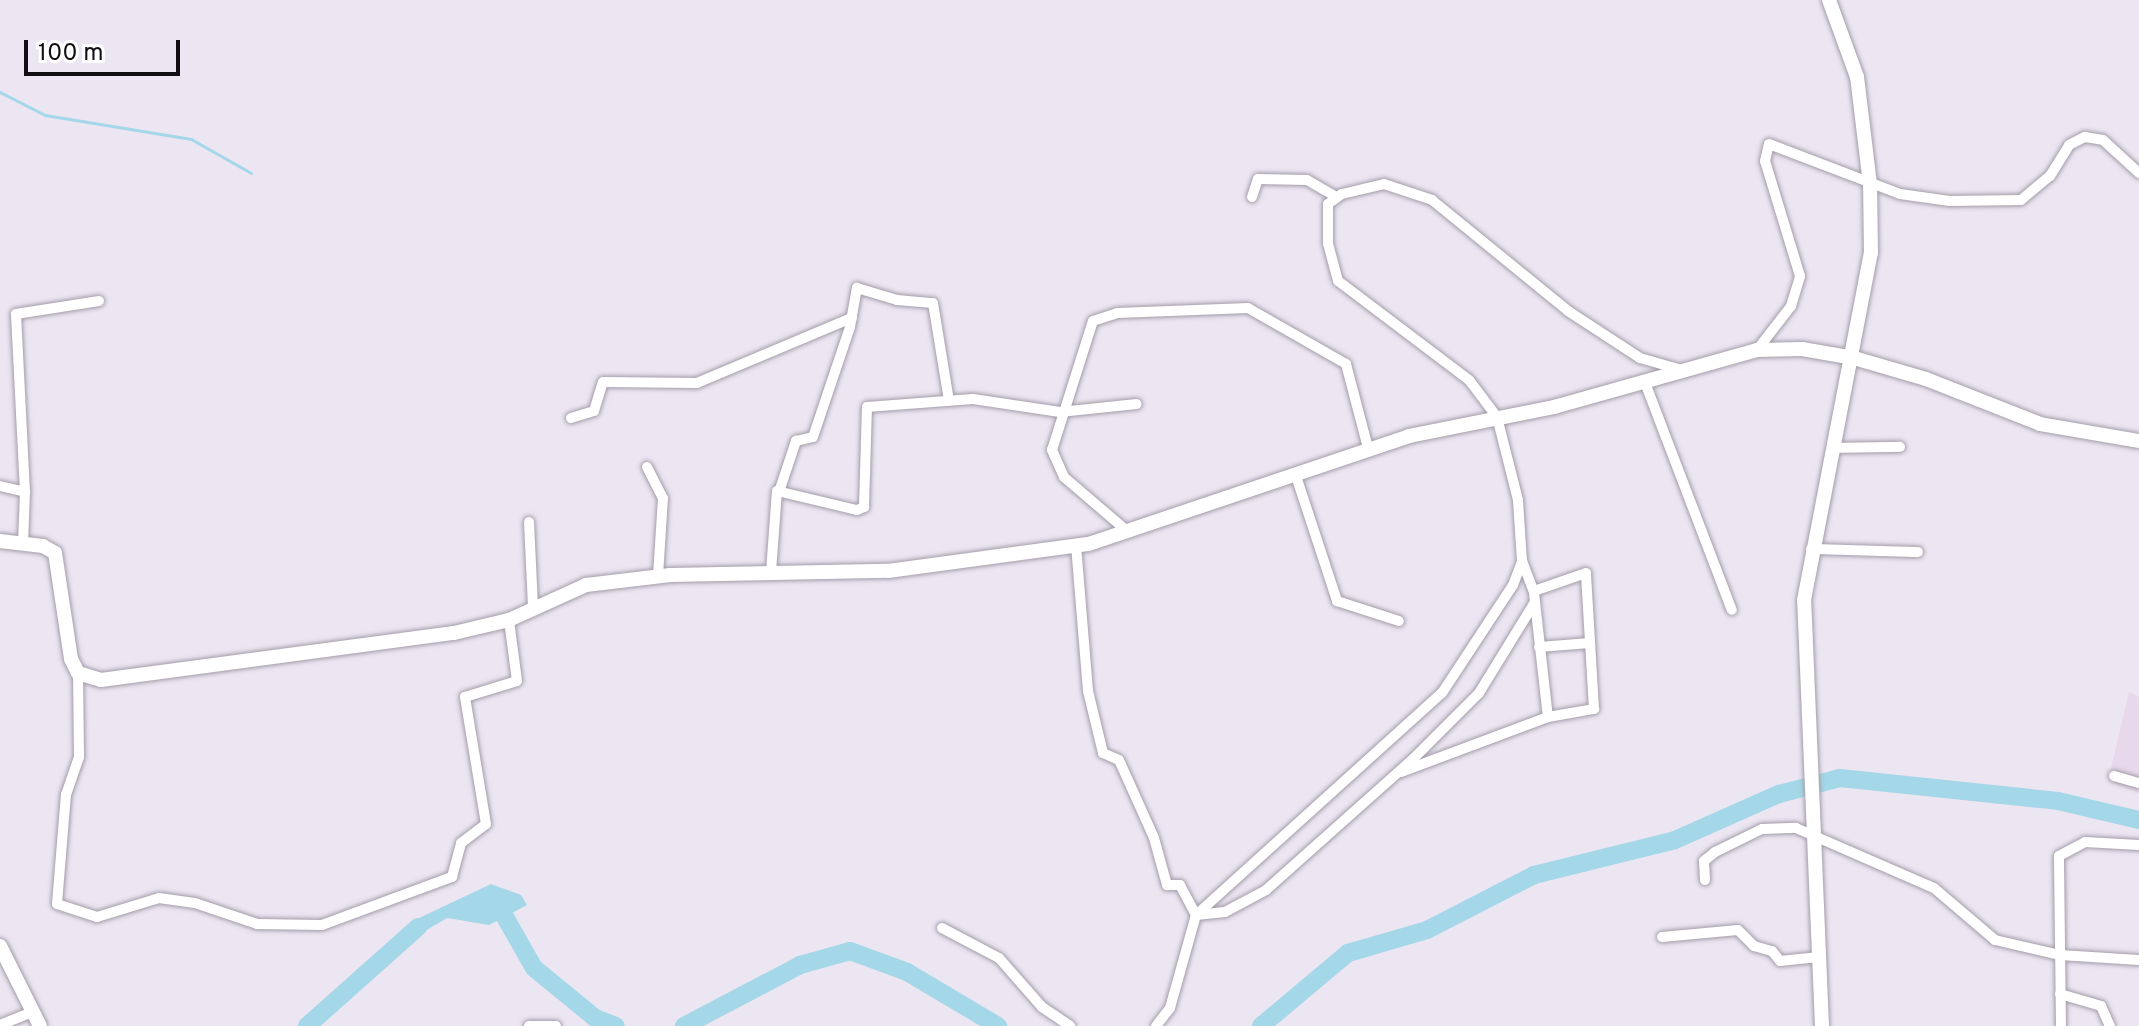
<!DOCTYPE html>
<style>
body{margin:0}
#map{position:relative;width:2139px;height:1026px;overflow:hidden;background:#ece5f2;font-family:Overpass,sans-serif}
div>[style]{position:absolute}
.education>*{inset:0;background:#e8d8eb}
.water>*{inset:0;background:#a4d7e8}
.stream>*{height:3px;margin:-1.5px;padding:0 1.5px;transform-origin:1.5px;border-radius:1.5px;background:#a4d7e8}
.river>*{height:18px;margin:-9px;padding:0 9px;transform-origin:9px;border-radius:9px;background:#a4d7e8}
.roads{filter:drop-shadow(0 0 2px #a39da9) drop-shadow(0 0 2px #a39da9)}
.street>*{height:10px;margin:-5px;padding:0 5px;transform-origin:5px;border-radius:5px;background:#fff}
.secondary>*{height:14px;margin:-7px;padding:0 7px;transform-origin:7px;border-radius:7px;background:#fff}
span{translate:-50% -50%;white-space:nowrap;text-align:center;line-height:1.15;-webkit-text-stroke:6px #fff;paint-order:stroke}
.scale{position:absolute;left:24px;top:40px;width:156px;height:36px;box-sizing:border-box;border:4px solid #100e12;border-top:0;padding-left:10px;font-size:24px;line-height:28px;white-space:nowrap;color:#100e12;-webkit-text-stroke:6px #fff;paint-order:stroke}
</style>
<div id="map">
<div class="education">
<i style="clip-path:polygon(2129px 692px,2139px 697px,2139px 793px,2108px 781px)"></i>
</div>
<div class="water">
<i style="clip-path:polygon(491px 884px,521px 895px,527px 905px,489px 925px,447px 918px,420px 934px,415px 920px)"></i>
</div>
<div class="stream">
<i style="left:0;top:92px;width:51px;rotate:27.1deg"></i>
<i style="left:45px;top:115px;width:148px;rotate:9.3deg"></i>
<i style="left:191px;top:139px;width:69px;rotate:29.5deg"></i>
</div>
<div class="river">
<i style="left:505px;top:917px;width:59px;rotate:60.4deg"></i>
<i style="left:534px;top:968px;width:79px;rotate:39.3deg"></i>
<i style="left:595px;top:1018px;width:22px;rotate:21deg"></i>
<i style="left:307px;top:1026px;width:149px;rotate:-41.7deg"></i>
<i style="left:684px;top:1026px;width:131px;rotate:-27.7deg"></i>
<i style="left:800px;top:965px;width:52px;rotate:-15.6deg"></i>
<i style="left:850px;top:951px;width:61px;rotate:20.2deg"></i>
<i style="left:907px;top:972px;width:106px;rotate:30.7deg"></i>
<i style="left:1261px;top:1026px;width:114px;rotate:-40deg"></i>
<i style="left:1348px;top:953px;width:82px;rotate:-16.2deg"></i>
<i style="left:1427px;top:930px;width:120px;rotate:-27.2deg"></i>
<i style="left:1534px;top:875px;width:145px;rotate:-13.9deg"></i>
<i style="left:1675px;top:840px;width:114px;rotate:-23.9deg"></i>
<i style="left:1779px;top:794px;width:63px;rotate:-14.7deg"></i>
<i style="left:1840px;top:778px;width:219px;rotate:6deg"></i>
<i style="left:2058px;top:801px;width:83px;rotate:13.2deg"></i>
</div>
<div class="roads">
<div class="street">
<i style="left:1252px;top:197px;width:19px;rotate:-72deg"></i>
<i style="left:1258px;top:179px;width:49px;rotate:1.2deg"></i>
<i style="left:1307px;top:180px;width:34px;rotate:30deg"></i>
<i style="left:1757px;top:350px;width:56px;rotate:-52.3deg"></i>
<i style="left:1791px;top:306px;width:31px;rotate:-73deg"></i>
<i style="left:1800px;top:276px;width:120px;rotate:-106.9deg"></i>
<i style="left:1765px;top:161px;width:17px;rotate:-77deg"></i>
<i style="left:1769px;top:144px;width:140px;rotate:20.9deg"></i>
<i style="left:1900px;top:194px;width:50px;rotate:8deg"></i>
<i style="left:1950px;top:201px;width:71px;rotate:-0.8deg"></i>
<i style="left:2021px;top:200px;width:38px;rotate:-40deg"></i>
<i style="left:2050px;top:176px;width:36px;rotate:-58deg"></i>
<i style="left:2069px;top:145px;width:18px;rotate:-27deg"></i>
<i style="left:2085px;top:137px;width:18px;rotate:9deg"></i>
<i style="left:2103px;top:140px;width:49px;rotate:42.5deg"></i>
<i style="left:1644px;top:380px;width:246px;rotate:69.1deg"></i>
<i style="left:571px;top:418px;width:24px;rotate:-17deg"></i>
<i style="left:594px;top:411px;width:30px;rotate:-73deg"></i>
<i style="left:603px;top:382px;width:94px;rotate:0.6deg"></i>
<i style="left:697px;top:383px;width:168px;rotate:-22.8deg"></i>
<i style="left:1833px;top:448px;width:67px;rotate:-0.9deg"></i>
<i style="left:647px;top:467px;width:35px;rotate:63deg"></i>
<i style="left:663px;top:498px;width:78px;rotate:93.7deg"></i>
<i style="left:1296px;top:476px;width:132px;rotate:71.8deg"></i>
<i style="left:1337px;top:601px;width:65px;rotate:17.9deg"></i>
<i style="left:0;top:486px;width:26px;rotate:13deg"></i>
<i style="left:25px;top:492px;width:51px;rotate:92.2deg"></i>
<i style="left:780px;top:489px;width:51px;rotate:-71.6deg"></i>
<i style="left:796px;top:441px;width:17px;rotate:-13deg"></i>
<i style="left:813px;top:437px;width:116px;rotate:-71.4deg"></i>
<i style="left:850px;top:327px;width:40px;rotate:-80deg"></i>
<i style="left:857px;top:288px;width:42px;rotate:16.7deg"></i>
<i style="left:897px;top:300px;width:36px;rotate:5deg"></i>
<i style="left:933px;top:303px;width:99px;rotate:80.7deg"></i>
<i style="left:25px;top:492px;width:178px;rotate:-92.9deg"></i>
<i style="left:16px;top:314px;width:84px;rotate:-8.9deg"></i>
<i style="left:529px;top:522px;width:86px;rotate:87.3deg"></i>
<i style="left:1127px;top:531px;width:83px;rotate:-139.4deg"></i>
<i style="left:1064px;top:477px;width:30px;rotate:-114deg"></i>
<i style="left:1052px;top:450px;width:135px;rotate:-72.4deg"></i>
<i style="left:1093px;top:321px;width:25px;rotate:-18deg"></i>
<i style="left:1117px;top:313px;width:131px;rotate:-2.2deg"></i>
<i style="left:1248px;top:308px;width:113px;rotate:29.7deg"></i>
<i style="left:1346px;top:364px;width:87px;rotate:75.3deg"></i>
<i style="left:1076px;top:545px;width:146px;rotate:85.3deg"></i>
<i style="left:1088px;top:691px;width:64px;rotate:76.4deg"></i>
<i style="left:1103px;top:753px;width:17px;rotate:24deg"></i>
<i style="left:1119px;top:760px;width:85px;rotate:65.8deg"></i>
<i style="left:1154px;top:838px;width:49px;rotate:74.5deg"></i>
<i style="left:1167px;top:885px;width:13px"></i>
<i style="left:1180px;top:885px;width:34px;rotate:62deg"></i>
<i style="left:1196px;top:915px;width:29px;rotate:-6deg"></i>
<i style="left:1225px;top:912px;width:47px;rotate:-28.2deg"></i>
<i style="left:1266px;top:890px;width:198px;rotate:-41.7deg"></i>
<i style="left:1414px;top:758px;width:92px;rotate:-45deg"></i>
<i style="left:1479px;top:693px;width:107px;rotate:-58.4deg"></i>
<i style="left:1811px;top:549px;width:107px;rotate:1.6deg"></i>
<i style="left:1522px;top:561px;width:34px;rotate:69deg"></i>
<i style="left:1534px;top:593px;width:125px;rotate:83.6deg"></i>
<i style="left:1548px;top:717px;width:47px;rotate:-9.9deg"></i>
<i style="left:1594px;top:709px;width:136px;rotate:-93.4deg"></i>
<i style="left:1586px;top:573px;width:55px;rotate:160.9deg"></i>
<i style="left:771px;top:572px;width:81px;rotate:-85.8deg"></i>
<i style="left:777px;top:491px;width:82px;rotate:13.4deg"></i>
<i style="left:857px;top:510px;width:8px;rotate:-23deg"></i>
<i style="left:864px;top:507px;width:100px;rotate:-88.3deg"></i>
<i style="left:867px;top:407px;width:106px;rotate:-4.3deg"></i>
<i style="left:973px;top:399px;width:88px;rotate:8.5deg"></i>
<i style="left:1060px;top:412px;width:77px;rotate:-5.9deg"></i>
<i style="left:1539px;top:647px;width:51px;rotate:-4.5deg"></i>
<i style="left:78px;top:673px;width:84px;rotate:89.3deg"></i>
<i style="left:79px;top:757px;width:39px;rotate:109deg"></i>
<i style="left:66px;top:794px;width:110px;rotate:94.7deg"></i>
<i style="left:57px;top:904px;width:42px;rotate:18deg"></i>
<i style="left:97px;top:917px;width:65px;rotate:-17deg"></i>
<i style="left:159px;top:898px;width:36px;rotate:8deg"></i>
<i style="left:195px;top:903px;width:65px;rotate:18.7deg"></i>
<i style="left:257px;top:924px;width:65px;rotate:0.9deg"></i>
<i style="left:322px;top:925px;width:139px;rotate:-20.3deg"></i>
<i style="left:452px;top:877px;width:35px;rotate:-75deg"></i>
<i style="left:461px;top:843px;width:31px;rotate:-37deg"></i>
<i style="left:486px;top:824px;width:129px;rotate:-99.4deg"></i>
<i style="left:465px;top:697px;width:54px;rotate:-17.1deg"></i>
<i style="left:517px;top:681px;width:62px;rotate:-97.5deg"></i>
<i style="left:1401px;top:772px;width:157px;rotate:-20.5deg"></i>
<i style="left:2114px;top:776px;width:26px;rotate:16deg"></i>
<i style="left:1705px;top:880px;width:19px;rotate:-93deg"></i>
<i style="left:1704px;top:861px;width:14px;rotate:-39deg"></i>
<i style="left:1715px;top:852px;width:52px;rotate:-26.1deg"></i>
<i style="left:1762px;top:829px;width:34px;rotate:-2deg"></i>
<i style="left:1796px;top:828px;width:150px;rotate:23.5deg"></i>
<i style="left:1934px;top:888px;width:80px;rotate:40.4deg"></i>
<i style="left:1995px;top:940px;width:67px;rotate:13deg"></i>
<i style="left:2060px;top:955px;width:79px;rotate:3.6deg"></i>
<i style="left:942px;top:928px;width:64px;rotate:27.8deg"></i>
<i style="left:999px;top:958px;width:65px;rotate:48.7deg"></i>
<i style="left:1042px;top:1007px;width:34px;rotate:34deg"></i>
<i style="left:1662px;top:937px;width:76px;rotate:-5.3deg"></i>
<i style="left:1738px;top:930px;width:23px;rotate:45deg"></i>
<i style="left:1754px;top:946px;width:19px;rotate:16deg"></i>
<i style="left:1772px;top:951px;width:13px;rotate:51deg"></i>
<i style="left:1780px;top:961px;width:39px;rotate:-6deg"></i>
<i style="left:2060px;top:994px;width:43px;rotate:16.3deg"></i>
<i style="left:2101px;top:1006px;width:22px;rotate:66deg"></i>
<i style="left:0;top:1025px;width:35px;rotate:-22deg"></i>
<i style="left:529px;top:1026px;width:27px"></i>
<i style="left:1156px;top:1026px;width:23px;rotate:-52deg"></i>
<i style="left:1170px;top:1008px;width:97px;rotate:-74.4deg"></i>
<i style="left:1196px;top:915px;width:331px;rotate:-42.1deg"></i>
<i style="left:1442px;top:693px;width:129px;rotate:-56.7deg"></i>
<i style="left:1513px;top:585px;width:26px;rotate:-69deg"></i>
<i style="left:1522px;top:561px;width:61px;rotate:-93.8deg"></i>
<i style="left:1518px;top:500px;width:86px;rotate:-104.2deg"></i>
<i style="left:1497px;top:417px;width:46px;rotate:-127.1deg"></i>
<i style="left:1469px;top:380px;width:164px;rotate:-142.9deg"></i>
<i style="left:1338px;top:281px;width:38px;rotate:-105deg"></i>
<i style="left:1328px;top:244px;width:40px;rotate:-90deg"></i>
<i style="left:1328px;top:204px;width:17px;rotate:-36deg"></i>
<i style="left:1342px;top:194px;width:43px;rotate:-13.4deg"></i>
<i style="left:1384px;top:184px;width:51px;rotate:18.4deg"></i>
<i style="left:1432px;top:200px;width:176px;rotate:39.2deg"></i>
<i style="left:1568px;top:311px;width:86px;rotate:33.1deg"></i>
<i style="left:1640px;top:358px;width:40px;rotate:16deg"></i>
<i style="left:2061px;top:1026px;width:170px;rotate:-90.7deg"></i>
<i style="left:2059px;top:856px;width:30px;rotate:-28deg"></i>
<i style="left:2085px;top:842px;width:54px;rotate:3.2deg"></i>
</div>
<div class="secondary">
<i style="left:0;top:541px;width:43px;rotate:6.6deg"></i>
<i style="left:43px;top:546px;width:14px;rotate:30deg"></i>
<i style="left:55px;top:553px;width:107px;rotate:81.4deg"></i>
<i style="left:71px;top:659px;width:16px;rotate:63deg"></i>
<i style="left:78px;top:673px;width:24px;rotate:17deg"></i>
<i style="left:101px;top:680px;width:356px;rotate:-7.6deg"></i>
<i style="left:454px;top:633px;width:57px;rotate:-13.3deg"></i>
<i style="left:509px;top:620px;width:85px;rotate:-24.4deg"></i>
<i style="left:586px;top:585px;width:85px;rotate:-6.8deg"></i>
<i style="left:670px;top:575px;width:218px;rotate:-1.1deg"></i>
<i style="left:888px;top:571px;width:203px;rotate:-7.7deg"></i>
<i style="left:1089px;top:544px;width:338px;rotate:-18.6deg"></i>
<i style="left:1409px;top:436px;width:148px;rotate:-11.3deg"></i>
<i style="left:1554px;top:407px;width:211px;rotate:-15.7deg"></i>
<i style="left:1757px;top:350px;width:45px;rotate:-1.3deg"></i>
<i style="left:1802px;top:349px;width:53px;rotate:9.8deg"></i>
<i style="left:1854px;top:358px;width:75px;rotate:16.3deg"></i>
<i style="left:1926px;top:379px;width:123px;rotate:21.5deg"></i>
<i style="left:2040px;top:424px;width:100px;rotate:9.7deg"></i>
<i style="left:0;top:946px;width:89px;rotate:63.4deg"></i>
<i style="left:1822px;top:1026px;width:426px;rotate:-92.4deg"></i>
<i style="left:1804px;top:600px;width:353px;rotate:-79.1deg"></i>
<i style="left:1871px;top:253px;width:69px;rotate:-90.8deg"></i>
<i style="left:1870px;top:184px;width:108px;rotate:-96.9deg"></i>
<i style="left:1857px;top:77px;width:82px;rotate:-110deg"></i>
</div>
</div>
<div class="scale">100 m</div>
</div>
